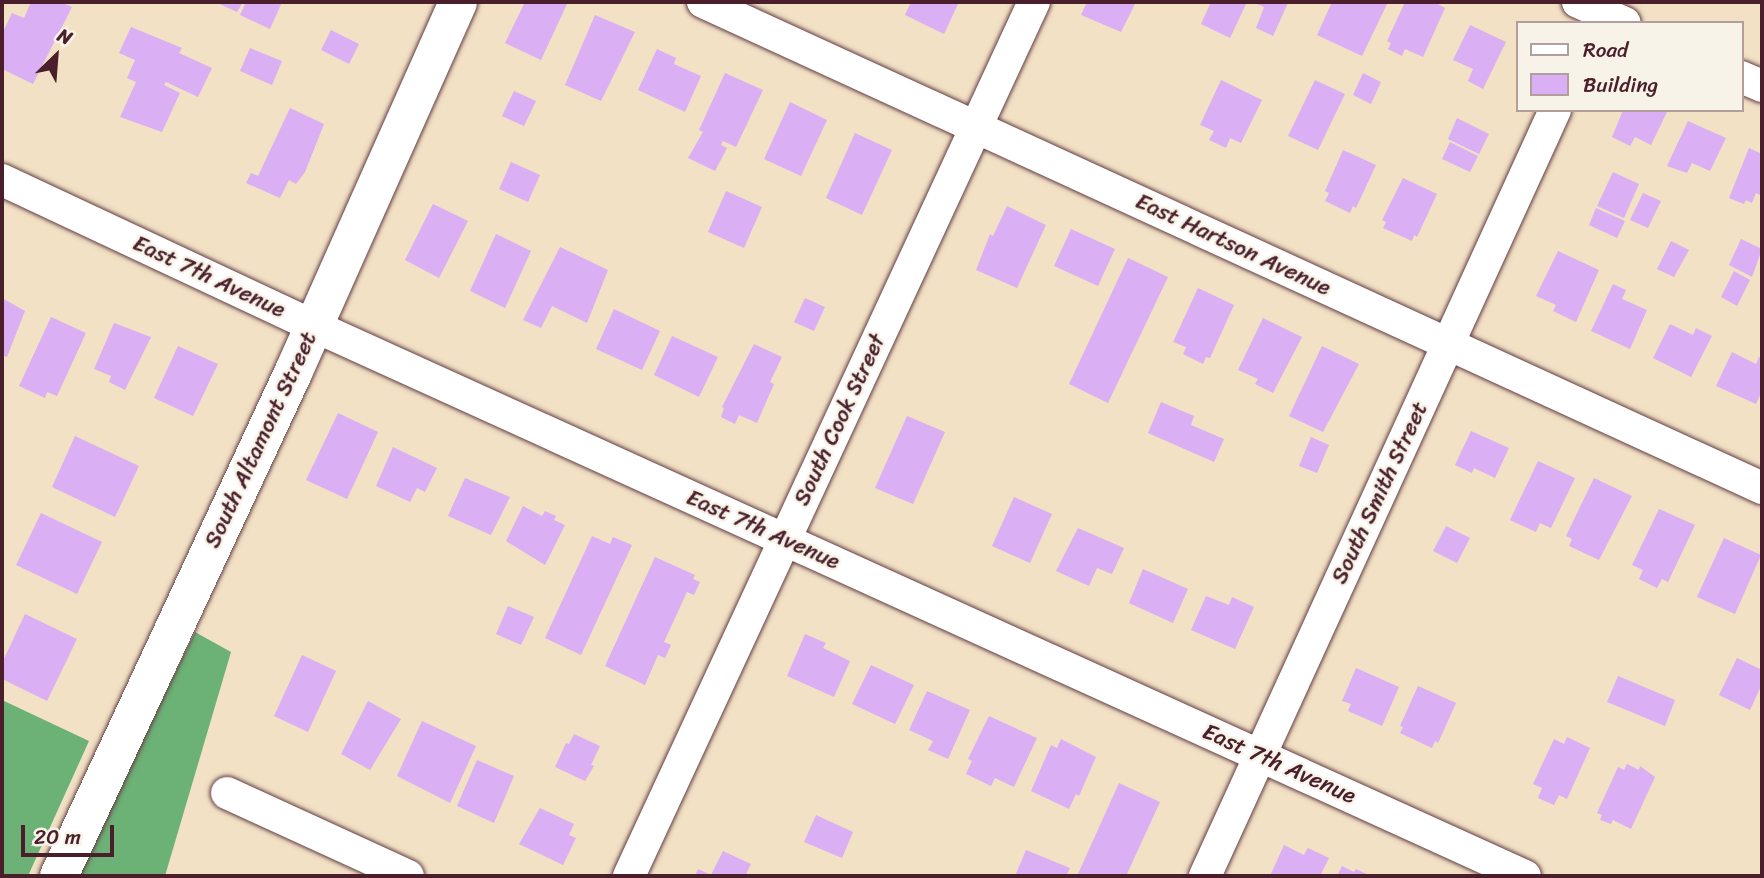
<!DOCTYPE html>
<style>
body{margin:0}
#map{position:relative;width:1764px;height:878px;overflow:hidden;background:#f2e1c5;font-family:Sriracha,sans-serif}
div>[style]{position:absolute}
.forest>*{inset:0;background:#6cb176}
.building>*{inset:0;background:#daaff3}
.roads{filter:drop-shadow(0 0 2px #633c42) drop-shadow(0 0 2px #633c42)}
.minor>*{height:32px;margin:-16px;padding:0 16px;transform-origin:16px;border-radius:16px;background:#fff}
.tertiary>*{height:38px;margin:-19px;padding:0 19px;transform-origin:19px;border-radius:19px;background:#fff}
span{translate:-50% -50%;white-space:nowrap;text-align:center;line-height:1.15;-webkit-text-stroke:5px #f7f3e8;paint-order:stroke}
.street-label{font-size:23px;color:#4a1f2b}
.frame{position:absolute;inset:0;border:4px solid #4a1f2b;pointer-events:none}
.legend{position:absolute;left:1516px;top:21px;width:228px;height:91px;box-sizing:border-box;background:#f7f3e8;border:2px solid #b29e9c;margin:0;padding:9px 12px;list-style:none;font-size:21px;color:#4a1f2b}
.legend li{display:flex;align-items:center;gap:14px;height:35px}
.legend b{width:35px;border:2px solid #b29e9c}
.north{position:absolute;left:21px;top:21px;width:70px;height:70px;-webkit-text-stroke:5px #f7f3e8;paint-order:stroke;rotate:25deg;font-size:19px;font-weight:700;line-height:28px;text-align:center;color:#4a1f2b}
.north::after{content:'';display:block;margin:auto;width:24px;height:32px;background:#4a1f2b;clip-path:polygon(50% 0,100% 100%,50% 72%,0 100%)}
.scale{position:absolute;left:21px;top:825px;width:93px;height:32px;box-sizing:border-box;border:4px solid #4a1f2b;border-top:0;padding-left:9px;font-size:21px;line-height:24px;white-space:nowrap;color:#4a1f2b;-webkit-text-stroke:5px #f7f3e8;paint-order:stroke}
</style>
<div id="map">
<div class="forest">
<i style="clip-path:polygon(195px 632px,231px 652px,165px 876px,76px 876px)"></i>
<i style="clip-path:polygon(2px 700px,89px 741px,28px 876px,2px 876px)"></i>
</div>
<div class="building">
<i style="clip-path:polygon(31px 2px,61px 2px,72px 7px,33px 84px,2px 69px,2px 34px,12px 13px,24px 18px)"></i>
<i style="clip-path:polygon(215px 2px,243px 2px,237px 12px)"></i>
<i style="clip-path:polygon(246px 2px,282px 2px,270px 29px,240px 15px)"></i>
<i style="clip-path:polygon(525px 2px,568px 2px,541px 60px,505px 43px)"></i>
<i style="clip-path:polygon(911px 2px,959px 2px,944px 34px,905px 15px)"></i>
<i style="clip-path:polygon(1087px 2px,1136px 2px,1121px 32px,1081px 15px)"></i>
<i style="clip-path:polygon(1211px 2px,1247px 2px,1230px 38px,1201px 24px)"></i>
<i style="clip-path:polygon(1252px 2px,1288px 3px,1273px 36px,1256px 28px,1264px 7px)"></i>
<i style="clip-path:polygon(1332px 2px,1388px 2px,1362px 56px,1317px 35px)"></i>
<i style="clip-path:polygon(1405px 2px,1434px 2px,1445px 8px,1423px 57px,1405px 49px,1402px 56px,1388px 49px,1391px 43px,1387px 41px)"></i>
<i style="clip-path:polygon(595px 15px,635px 32px,601px 101px,565px 85px)"></i>
<i style="clip-path:polygon(1470px 25px,1506px 42px,1483px 89px,1468px 81px,1473px 69px,1453px 60px)"></i>
<i style="clip-path:polygon(131px 27px,182px 48px,179px 53px,212px 68px,198px 97px,166px 82px,164px 85px,180px 93px,162px 132px,120px 117px,136px 82px,127px 78px,135px 60px,119px 53px)"></i>
<i style="clip-path:polygon(331px 30px,359px 44px,349px 64px,321px 50px)"></i>
<i style="clip-path:polygon(250px 48px,282px 61px,272px 85px,240px 71px)"></i>
<i style="clip-path:polygon(657px 49px,676px 58px,674px 64px,701px 76px,685px 112px,638px 90px)"></i>
<i style="clip-path:polygon(725px 73px,763px 90px,736px 147px,723px 141px,721px 145px,727px 148px,715px 171px,688px 158px,703px 132px,699px 130px)"></i>
<i style="clip-path:polygon(1363px 73px,1381px 82px,1371px 104px,1353px 95px)"></i>
<i style="clip-path:polygon(1221px 80px,1262px 100px,1241px 143px,1230px 138px,1226px 148px,1209px 140px,1214px 131px,1200px 125px)"></i>
<i style="clip-path:polygon(1315px 80px,1345px 94px,1318px 150px,1288px 136px)"></i>
<i style="clip-path:polygon(514px 91px,536px 101px,524px 126px,502px 116px)"></i>
<i style="clip-path:polygon(790px 102px,827px 120px,801px 176px,764px 159px)"></i>
<i style="clip-path:polygon(290px 108px,324px 124px,305px 172px,296px 184px,289px 180px,280px 198px,246px 183px,251px 173px,258px 176px)"></i>
<i style="clip-path:polygon(1623px 110px,1667px 112px,1651px 145px,1635px 137px,1630px 146px,1612px 137px)"></i>
<i style="clip-path:polygon(1457px 118px,1489px 134px,1479px 154px,1448px 139px)"></i>
<i style="clip-path:polygon(1688px 121px,1726px 138px,1710px 171px,1692px 163px,1687px 173px,1667px 166px)"></i>
<i style="clip-path:polygon(855px 133px,892px 150px,862px 215px,826px 198px)"></i>
<i style="clip-path:polygon(1450px 142px,1478px 156px,1470px 172px,1442px 159px)"></i>
<i style="clip-path:polygon(1749px 148px,1762px 154px,1762px 196px,1756px 193px,1752px 203px,1746px 200px,1744px 204px,1729px 198px)"></i>
<i style="clip-path:polygon(1343px 150px,1376px 165px,1356px 208px,1353px 206px,1350px 213px,1325px 201px,1329px 193px,1325px 191px)"></i>
<i style="clip-path:polygon(511px 162px,540px 175px,528px 202px,499px 189px)"></i>
<i style="clip-path:polygon(1613px 172px,1639px 184px,1624px 218px,1597px 206px)"></i>
<i style="clip-path:polygon(1403px 178px,1437px 194px,1417px 237px,1414px 235px,1412px 241px,1383px 228px,1386px 222px,1382px 220px)"></i>
<i style="clip-path:polygon(726px 191px,762px 207px,744px 248px,708px 232px)"></i>
<i style="clip-path:polygon(1643px 193px,1661px 201px,1648px 228px,1630px 220px)"></i>
<i style="clip-path:polygon(433px 204px,468px 221px,439px 278px,405px 260px)"></i>
<i style="clip-path:polygon(1007px 206px,1046px 225px,1017px 288px,976px 270px,990px 234px,993px 236px)"></i>
<i style="clip-path:polygon(1596px 208px,1625px 221px,1617px 238px,1589px 225px)"></i>
<i style="clip-path:polygon(1071px 229px,1115px 249px,1098px 286px,1054px 266px)"></i>
<i style="clip-path:polygon(496px 234px,531px 251px,505px 308px,470px 291px)"></i>
<i style="clip-path:polygon(1741px 239px,1762px 249px,1752px 277px,1729px 265px)"></i>
<i style="clip-path:polygon(1671px 241px,1689px 250px,1674px 277px,1657px 269px)"></i>
<i style="clip-path:polygon(560px 247px,608px 270px,587px 323px,552px 306px,541px 328px,523px 320px)"></i>
<i style="clip-path:polygon(1558px 251px,1599px 270px,1576px 322px,1553px 311px,1556px 305px,1536px 296px)"></i>
<i style="clip-path:polygon(1128px 258px,1168px 277px,1108px 403px,1069px 384px)"></i>
<i style="clip-path:polygon(1734px 271px,1750px 280px,1737px 306px,1721px 297px)"></i>
<i style="clip-path:polygon(1613px 284px,1626px 290px,1622px 299px,1647px 310px,1630px 349px,1591px 331px)"></i>
<i style="clip-path:polygon(1198px 288px,1234px 305px,1210px 358px,1206px 357px,1203px 364px,1183px 354px,1186px 347px,1173px 342px)"></i>
<i style="clip-path:polygon(2px 298px,25px 311px,7px 357px,2px 355px)"></i>
<i style="clip-path:polygon(805px 298px,825px 307px,814px 331px,794px 322px)"></i>
<i style="clip-path:polygon(614px 309px,660px 331px,642px 370px,596px 349px)"></i>
<i style="clip-path:polygon(51px 317px,86px 333px,57px 396px,47px 392px,45px 398px,19px 386px)"></i>
<i style="clip-path:polygon(1263px 318px,1302px 337px,1273px 393px,1255px 384px,1258px 379px,1238px 370px)"></i>
<i style="clip-path:polygon(114px 323px,151px 337px,125px 390px,109px 382px,111px 376px,94px 369px)"></i>
<i style="clip-path:polygon(1670px 324px,1693px 335px,1696px 328px,1712px 336px,1691px 377px,1653px 358px)"></i>
<i style="clip-path:polygon(672px 336px,718px 357px,699px 397px,654px 375px)"></i>
<i style="clip-path:polygon(754px 344px,782px 357px,770px 382px,774px 384px,757px 423px,739px 415px,735px 424px,721px 417px,724px 408px,722px 407px)"></i>
<i style="clip-path:polygon(178px 346px,218px 364px,193px 416px,154px 398px)"></i>
<i style="clip-path:polygon(1322px 346px,1359px 364px,1323px 432px,1289px 416px)"></i>
<i style="clip-path:polygon(1732px 352px,1756px 364px,1759px 357px,1762px 358px,1762px 391px,1756px 404px,1716px 386px)"></i>
<i style="clip-path:polygon(1161px 402px,1194px 416px,1191px 425px,1224px 439px,1214px 462px,1148px 433px)"></i>
<i style="clip-path:polygon(338px 413px,378px 432px,347px 499px,306px 480px)"></i>
<i style="clip-path:polygon(907px 416px,945px 432px,913px 504px,875px 488px)"></i>
<i style="clip-path:polygon(1471px 431px,1509px 448px,1495px 478px,1474px 468px,1472px 473px,1455px 465px)"></i>
<i style="clip-path:polygon(75px 436px,139px 466px,115px 517px,52px 487px)"></i>
<i style="clip-path:polygon(1311px 437px,1329px 445px,1317px 473px,1299px 466px)"></i>
<i style="clip-path:polygon(393px 447px,437px 468px,425px 492px,417px 488px,410px 502px,376px 486px)"></i>
<i style="clip-path:polygon(1538px 461px,1575px 478px,1551px 528px,1540px 523px,1536px 532px,1510px 520px)"></i>
<i style="clip-path:polygon(465px 478px,510px 497px,491px 535px,448px 516px)"></i>
<i style="clip-path:polygon(1594px 478px,1632px 496px,1599px 560px,1569px 546px,1572px 539px,1566px 536px)"></i>
<i style="clip-path:polygon(1014px 497px,1052px 514px,1030px 563px,992px 546px)"></i>
<i style="clip-path:polygon(523px 506px,542px 516px,545px 511px,556px 516px,554px 520px,565px 525px,545px 565px,506px 541px)"></i>
<i style="clip-path:polygon(1659px 509px,1695px 525px,1668px 582px,1662px 579px,1657px 588px,1639px 579px,1643px 570px,1632px 565px)"></i>
<i style="clip-path:polygon(41px 513px,102px 542px,77px 594px,16px 565px)"></i>
<i style="clip-path:polygon(1446px 526px,1470px 538px,1457px 563px,1433px 551px)"></i>
<i style="clip-path:polygon(1078px 528px,1124px 548px,1112px 574px,1097px 568px,1089px 586px,1056px 571px)"></i>
<i style="clip-path:polygon(592px 536px,610px 544px,613px 537px,632px 545px,581px 655px,545px 638px)"></i>
<i style="clip-path:polygon(1724px 538px,1761px 555px,1735px 614px,1697px 597px)"></i>
<i style="clip-path:polygon(655px 557px,695px 575px,693px 579px,700px 582px,694px 595px,687px 592px,664px 642px,671px 645px,665px 658px,658px 655px,645px 685px,605px 666px)"></i>
<i style="clip-path:polygon(1143px 569px,1188px 589px,1173px 623px,1129px 603px)"></i>
<i style="clip-path:polygon(1206px 596px,1229px 605px,1232px 597px,1254px 607px,1235px 649px,1191px 630px)"></i>
<i style="clip-path:polygon(508px 606px,534px 617px,521px 645px,496px 634px)"></i>
<i style="clip-path:polygon(25px 614px,77px 639px,47px 701px,2px 679px,2px 663px)"></i>
<i style="clip-path:polygon(805px 634px,826px 643px,823px 648px,850px 661px,834px 697px,787px 676px)"></i>
<i style="clip-path:polygon(302px 655px,336px 671px,308px 732px,274px 716px)"></i>
<i style="clip-path:polygon(1737px 658px,1762px 670px,1762px 684px,1750px 710px,1719px 695px)"></i>
<i style="clip-path:polygon(871px 665px,914px 685px,895px 724px,852px 704px)"></i>
<i style="clip-path:polygon(1356px 668px,1399px 687px,1382px 726px,1348px 711px,1351px 704px,1342px 701px)"></i>
<i style="clip-path:polygon(1618px 676px,1675px 700px,1665px 726px,1607px 702px)"></i>
<i style="clip-path:polygon(1418px 686px,1456px 703px,1438px 743px,1435px 741px,1432px 748px,1400px 733px,1403px 727px,1400px 726px)"></i>
<i style="clip-path:polygon(927px 691px,970px 710px,948px 759px,928px 750px,933px 741px,909px 730px)"></i>
<i style="clip-path:polygon(368px 701px,401px 719px,370px 770px,341px 754px)"></i>
<i style="clip-path:polygon(989px 716px,1037px 738px,1014px 787px,995px 778px,991px 786px,966px 774px,972px 761px,968px 759px)"></i>
<i style="clip-path:polygon(422px 721px,476px 746px,450px 803px,397px 776px)"></i>
<i style="clip-path:polygon(574px 734px,600px 746px,591px 765px,594px 766px,585px 781px,555px 767px,566px 743px,569px 744px)"></i>
<i style="clip-path:polygon(1567px 737px,1590px 748px,1567px 799px,1559px 795px,1554px 805px,1538px 798px,1542px 788px,1533px 784px,1554px 739px,1564px 744px)"></i>
<i style="clip-path:polygon(1061px 739px,1096px 757px,1079px 796px,1076px 794px,1069px 809px,1031px 791px,1051px 745px,1057px 748px)"></i>
<i style="clip-path:polygon(477px 760px,514px 776px,494px 823px,457px 806px)"></i>
<i style="clip-path:polygon(1627px 764px,1639px 770px,1640px 766px,1655px 777px,1631px 829px,1613px 820px,1611px 824px,1600px 820px,1602px 815px,1597px 813px,1618px 767px,1624px 770px)"></i>
<i style="clip-path:polygon(1119px 783px,1160px 802px,1126px 876px,1077px 876px)"></i>
<i style="clip-path:polygon(540px 808px,574px 824px,569px 835px,576px 838px,563px 865px,519px 844px)"></i>
<i style="clip-path:polygon(816px 815px,853px 832px,842px 858px,804px 842px)"></i>
<i style="clip-path:polygon(1284px 845px,1304px 855px,1308px 848px,1329px 858px,1320px 876px,1270px 876px)"></i>
<i style="clip-path:polygon(1026px 850px,1070px 868px,1066px 876px,1015px 876px)"></i>
<i style="clip-path:polygon(723px 851px,751px 864px,745px 876px,695px 876px,698px 869px,711px 875px)"></i>
<i style="clip-path:polygon(1342px 866px,1354px 872px,1356px 869px,1371px 876px,1337px 876px)"></i>
</div>
<div class="roads">
<div class="minor">
<i style="left:703px;top:2px;width:1165px;rotate:24.65deg"></i>
<i style="left:1578px;top:2px;width:51px;rotate:24.1deg"></i>
<i style="left:1741px;top:77px;width:23px;rotate:23deg"></i>
<i style="left:2px;top:180px;width:344px;rotate:25.1deg"></i>
<i style="left:314px;top:326px;width:1330px;rotate:24.43deg"></i>
<i style="left:227px;top:793px;width:199px;rotate:24.6deg"></i>
<i style="left:629px;top:876px;width:963px;rotate:-65.14deg"></i>
<i style="left:1205px;top:876px;width:842px;rotate:-65.44deg"></i>
</div>
<div class="tertiary">
<i style="left:59px;top:876px;width:555px;rotate:-65.05deg"></i>
<i style="left:293px;top:373px;width:406px;rotate:-66deg"></i>
</div>
</div>
<div class="street-label">
<span style="left:1233px;top:245px;rotate:25deg">East Hartson Avenue</span>
<span style="left:209px;top:277px;rotate:25deg">East 7th Avenue</span>
<span style="left:840px;top:420px;rotate:-65deg">South Cook Street</span>
<span style="left:261px;top:440px;rotate:-65deg">South Altamont Street</span>
<span style="left:1380px;top:493px;rotate:-65deg">South Smith Street</span>
<span style="left:763px;top:530px;rotate:24deg">East 7th Avenue</span>
<span style="left:1279px;top:764px;rotate:24deg">East 7th Avenue</span>
</div>
<div class="frame"></div>
<ul class="legend">
<li><b style="height:9px;background:#fff"></b>Road</li>
<li><b style="height:19px;background:#daaff3"></b>Building</li>
</ul>
<div class="north">N</div>
<div class="scale">20 m</div>
</div>
